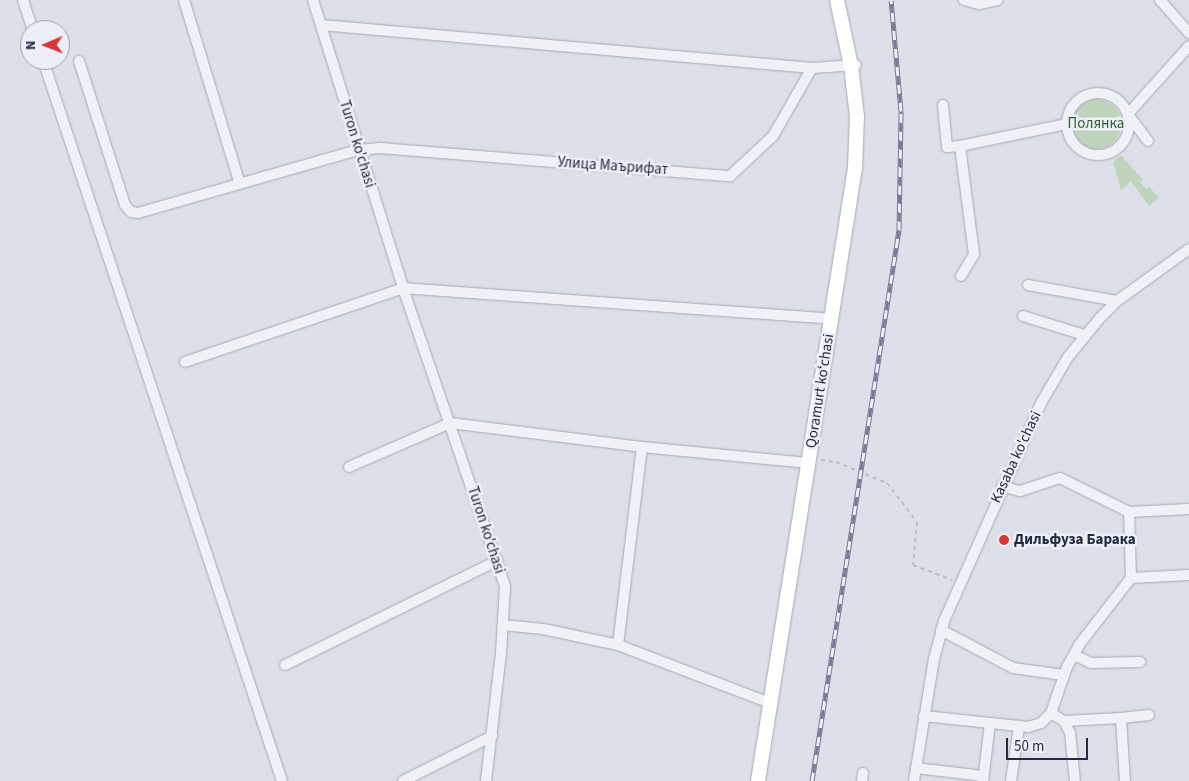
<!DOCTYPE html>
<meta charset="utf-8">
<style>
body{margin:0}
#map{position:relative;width:1189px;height:781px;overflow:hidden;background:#dde0e8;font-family:"Source Sans 3",sans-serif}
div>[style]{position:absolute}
.green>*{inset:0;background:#c0d3bd}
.round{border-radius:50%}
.path>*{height:2px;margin-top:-1px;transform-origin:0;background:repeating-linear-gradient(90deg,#babec6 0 4px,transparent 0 8px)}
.roads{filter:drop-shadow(0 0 1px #a6aab5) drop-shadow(0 0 1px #a6aab5)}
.minor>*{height:10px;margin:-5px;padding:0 5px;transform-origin:5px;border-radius:5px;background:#eff1f6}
.minor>.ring{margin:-5px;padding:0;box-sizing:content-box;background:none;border:10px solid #eff1f6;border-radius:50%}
.major>*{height:14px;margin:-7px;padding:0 7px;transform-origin:7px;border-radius:7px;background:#fff}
.rail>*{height:5px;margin-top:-2.5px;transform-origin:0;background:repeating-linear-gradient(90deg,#eceff5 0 9px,#757c93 0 18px);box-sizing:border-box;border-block:1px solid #757c93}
.dots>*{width:14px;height:14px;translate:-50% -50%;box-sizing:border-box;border:2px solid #eceff5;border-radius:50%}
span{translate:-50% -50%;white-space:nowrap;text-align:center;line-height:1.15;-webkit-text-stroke:5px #eceff5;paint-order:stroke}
.park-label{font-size:15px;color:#345c31}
.street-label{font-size:15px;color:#252b3f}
.poi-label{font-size:15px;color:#252b3f;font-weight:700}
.left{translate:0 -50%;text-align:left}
.north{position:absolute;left:20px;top:20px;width:50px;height:50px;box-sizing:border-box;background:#eceff5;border:1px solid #9ca1ac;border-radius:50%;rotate:269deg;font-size:14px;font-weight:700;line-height:20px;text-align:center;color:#252b3f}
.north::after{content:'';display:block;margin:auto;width:18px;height:22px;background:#d9363b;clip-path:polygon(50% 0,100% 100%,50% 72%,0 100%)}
.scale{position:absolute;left:1006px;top:738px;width:82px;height:22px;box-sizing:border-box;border:2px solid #252b3f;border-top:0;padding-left:6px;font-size:15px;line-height:18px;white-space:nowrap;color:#252b3f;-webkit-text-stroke:4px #eceff5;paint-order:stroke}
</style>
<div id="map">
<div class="green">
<i class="round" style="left:1071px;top:99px;width:50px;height:50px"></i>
<i style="clip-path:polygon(1121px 155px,1143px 180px,1140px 182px,1146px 189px,1149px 187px,1159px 198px,1149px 206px,1131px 181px,1121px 190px,1113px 162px)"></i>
</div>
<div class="path">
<i style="left:821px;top:460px;width:15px;rotate:8deg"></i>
<i style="left:836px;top:462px;width:55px;rotate:22.4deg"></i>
<i style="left:887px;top:483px;width:49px;rotate:52.4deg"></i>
<i style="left:917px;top:522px;width:43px;rotate:95.3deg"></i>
<i style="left:913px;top:565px;width:42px;rotate:21deg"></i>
</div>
<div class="roads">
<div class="minor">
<i style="left:23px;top:0;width:32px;rotate:72deg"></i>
<i style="left:184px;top:0;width:192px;rotate:73.1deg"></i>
<i style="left:313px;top:0;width:302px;rotate:72.6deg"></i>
<i style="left:403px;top:288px;width:315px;rotate:71.1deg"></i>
<i style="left:505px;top:586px;width:67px;rotate:93.4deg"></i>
<i style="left:501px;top:653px;width:129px;rotate:96.7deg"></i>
<i style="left:964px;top:0;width:16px;rotate:15deg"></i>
<i style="left:979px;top:4px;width:19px;rotate:-12deg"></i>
<i style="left:1160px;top:0;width:44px;rotate:48.7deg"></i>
<i style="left:321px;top:25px;width:493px;rotate:5deg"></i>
<i style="left:812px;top:68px;width:44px;rotate:-3.9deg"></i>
<i style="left:43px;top:60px;width:760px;rotate:71.66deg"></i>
<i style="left:79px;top:61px;width:151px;rotate:72.3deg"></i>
<i style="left:125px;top:205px;width:9px;rotate:49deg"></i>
<i style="left:131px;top:212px;width:7px;rotate:8deg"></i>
<i style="left:138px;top:213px;width:229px;rotate:-16deg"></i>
<i style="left:358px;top:150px;width:22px;rotate:-5deg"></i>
<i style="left:380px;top:148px;width:351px;rotate:4.6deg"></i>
<i style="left:730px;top:176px;width:59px;rotate:-42.9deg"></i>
<i style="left:773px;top:136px;width:78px;rotate:-60.2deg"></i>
<i class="ring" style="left:1067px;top:93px;width:52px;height:52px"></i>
<i style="left:943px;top:105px;width:42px;rotate:84.6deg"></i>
<i style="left:947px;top:147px;width:13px;rotate:-4deg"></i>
<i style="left:1148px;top:141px;width:34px;rotate:-127deg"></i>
<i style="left:1128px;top:114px;width:91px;rotate:-48.1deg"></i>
<i style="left:961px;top:276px;width:26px;rotate:-59deg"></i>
<i style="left:974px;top:254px;width:109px;rotate:-97.4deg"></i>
<i style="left:960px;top:146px;width:108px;rotate:-11.7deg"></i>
<i style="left:1028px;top:285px;width:90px;rotate:10.2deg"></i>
<i style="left:1023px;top:316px;width:64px;rotate:17.3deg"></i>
<i style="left:185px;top:362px;width:230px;rotate:-18.7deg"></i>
<i style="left:403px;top:288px;width:429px;rotate:4.1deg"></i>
<i style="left:349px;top:467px;width:110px;rotate:-23.5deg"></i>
<i style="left:450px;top:423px;width:193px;rotate:7.1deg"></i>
<i style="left:642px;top:447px;width:167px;rotate:5.5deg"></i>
<i style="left:1002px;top:486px;width:19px;rotate:16deg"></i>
<i style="left:1020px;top:491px;width:42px;rotate:-18deg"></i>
<i style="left:1060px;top:478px;width:77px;rotate:26.2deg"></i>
<i style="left:1129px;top:512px;width:60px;rotate:-2.9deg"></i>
<i style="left:1131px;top:578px;width:58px;rotate:-3deg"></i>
<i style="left:503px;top:625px;width:40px;rotate:5.7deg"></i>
<i style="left:543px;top:629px;width:77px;rotate:12deg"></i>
<i style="left:618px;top:645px;width:163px;rotate:20.9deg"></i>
<i style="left:941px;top:630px;width:81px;rotate:27.8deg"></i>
<i style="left:1013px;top:668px;width:51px;rotate:7.8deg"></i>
<i style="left:618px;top:645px;width:199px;rotate:-83.1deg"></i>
<i style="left:1074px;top:655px;width:19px;rotate:25deg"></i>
<i style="left:1091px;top:663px;width:49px;rotate:-1.2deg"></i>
<i style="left:285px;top:665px;width:237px;rotate:-26.2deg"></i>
<i style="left:1051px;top:713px;width:15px;rotate:32deg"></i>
<i style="left:1064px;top:721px;width:13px;rotate:63deg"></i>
<i style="left:1070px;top:733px;width:48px;rotate:84.1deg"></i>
<i style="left:924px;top:716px;width:105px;rotate:6deg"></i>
<i style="left:1028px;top:727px;width:14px;rotate:-17deg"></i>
<i style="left:1041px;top:723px;width:14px;rotate:-45deg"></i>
<i style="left:1051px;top:713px;width:49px;rotate:-70.8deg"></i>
<i style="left:1067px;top:667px;width:25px;rotate:-61deg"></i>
<i style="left:1079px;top:645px;width:85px;rotate:-52.2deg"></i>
<i style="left:1131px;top:578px;width:66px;rotate:-91.7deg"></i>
<i style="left:1121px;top:718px;width:28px;rotate:-6deg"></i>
<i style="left:1064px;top:721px;width:57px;rotate:-3deg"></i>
<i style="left:1121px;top:718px;width:63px;rotate:86.4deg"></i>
<i style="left:916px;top:768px;width:68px;rotate:6.7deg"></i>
<i style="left:403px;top:781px;width:100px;rotate:-26.8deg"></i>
<i style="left:862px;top:781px;width:8px;rotate:-83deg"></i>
<i style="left:914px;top:781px;width:124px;rotate:-80.7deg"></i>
<i style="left:934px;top:659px;width:39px;rotate:-75deg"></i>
<i style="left:944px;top:621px;width:239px;rotate:-66deg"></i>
<i style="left:1041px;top:403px;width:53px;rotate:-59.6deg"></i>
<i style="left:1068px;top:357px;width:50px;rotate:-50.6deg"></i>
<i style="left:1100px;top:318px;width:24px;rotate:-45deg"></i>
<i style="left:1117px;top:301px;width:89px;rotate:-35.8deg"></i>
<i style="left:983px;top:781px;width:58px;rotate:-83.1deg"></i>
<i style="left:1011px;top:781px;width:56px;rotate:-81.7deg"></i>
</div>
<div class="major">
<i style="left:758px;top:781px;width:621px;rotate:-81.01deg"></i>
<i style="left:855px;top:168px;width:51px;rotate:-87.8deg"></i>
<i style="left:857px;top:117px;width:51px;rotate:-96.7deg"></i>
<i style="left:851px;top:66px;width:67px;rotate:-102deg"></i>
</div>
</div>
<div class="rail">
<i style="left:812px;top:781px;width:558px;rotate:-81.03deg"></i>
<i style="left:899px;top:230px;width:119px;rotate:-89deg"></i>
<i style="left:901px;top:111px;width:111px;rotate:-95.1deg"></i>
</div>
<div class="dots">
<i style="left:1004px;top:540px;background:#d9363b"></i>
</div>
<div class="park-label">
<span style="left:1096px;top:124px">Полянка</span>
</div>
<div class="street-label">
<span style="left:357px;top:144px;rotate:73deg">Turon ko'chasi</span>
<span style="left:613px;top:166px;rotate:4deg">Улица Маърифат</span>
<span style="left:820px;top:391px;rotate:-81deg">Qoramurt koʻchasi</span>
<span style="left:1016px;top:457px;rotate:-65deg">Kasaba ko'chasi</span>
<span style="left:486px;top:530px;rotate:72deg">Turon ko'chasi</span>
</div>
<div class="poi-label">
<span class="left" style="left:1014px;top:540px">Дильфуза Барака</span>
</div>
<div class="north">N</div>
<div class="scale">50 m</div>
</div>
